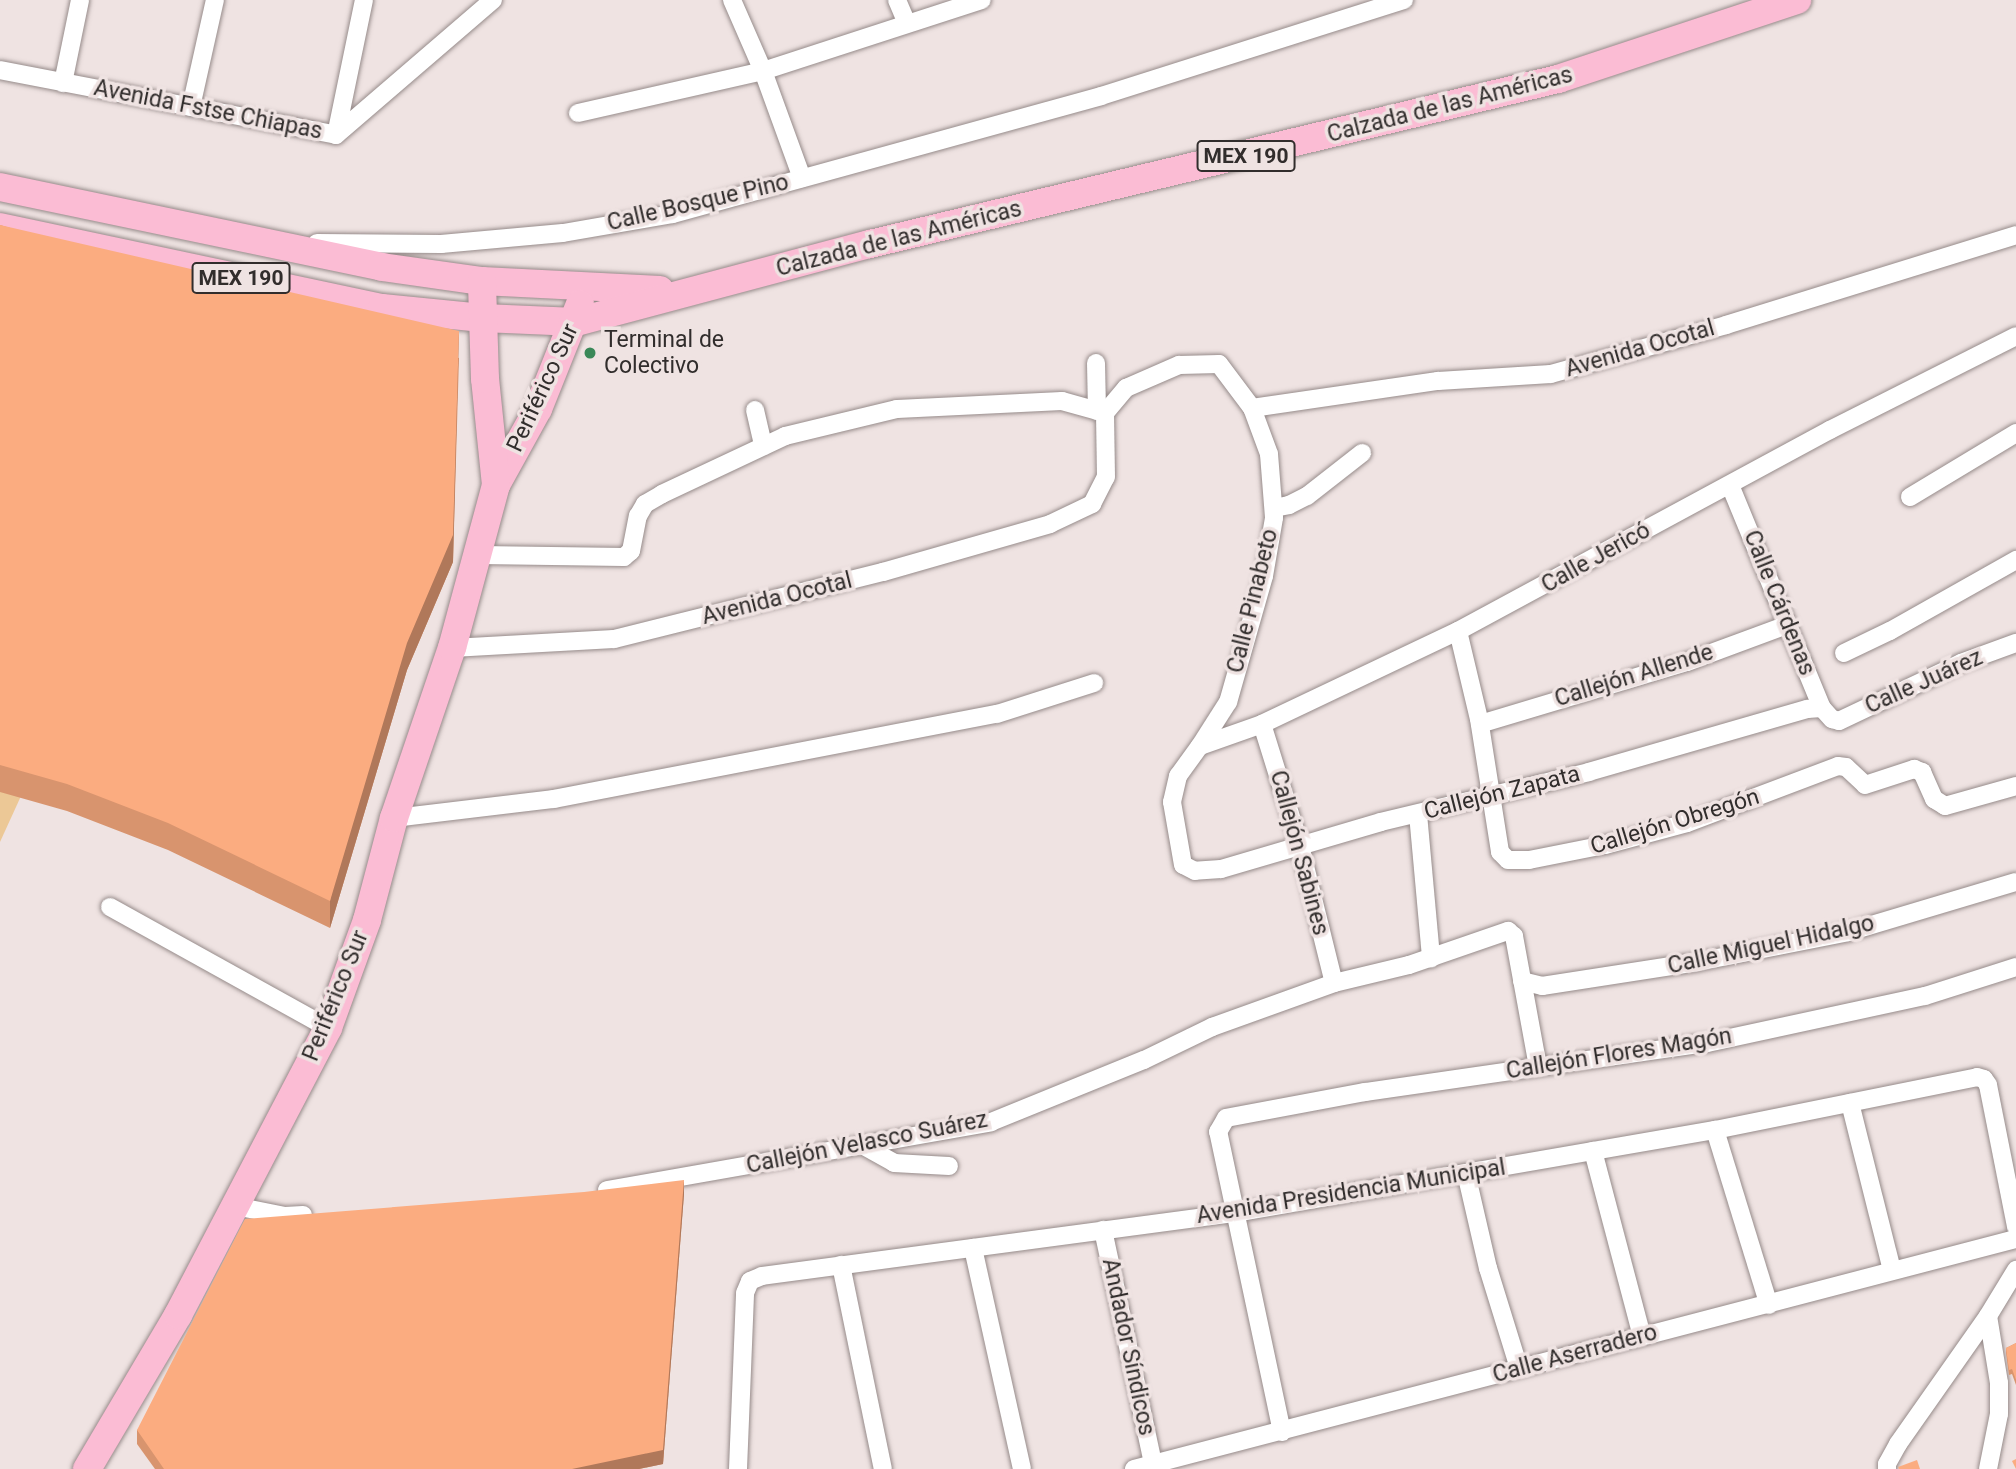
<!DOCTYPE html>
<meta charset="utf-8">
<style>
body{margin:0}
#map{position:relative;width:2016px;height:1469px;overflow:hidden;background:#efe3e2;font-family:Roboto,sans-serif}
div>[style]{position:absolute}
.green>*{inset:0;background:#ecc896}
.roads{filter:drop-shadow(0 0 2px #968b8a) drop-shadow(0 0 2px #968b8a)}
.street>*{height:18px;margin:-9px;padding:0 9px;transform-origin:9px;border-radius:9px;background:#fff}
.primary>*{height:28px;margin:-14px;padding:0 14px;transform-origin:14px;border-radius:14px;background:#fbbcd4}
.wall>*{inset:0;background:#d8946e}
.shaded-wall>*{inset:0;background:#b0785a}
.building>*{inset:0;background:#fbac80}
.dots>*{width:19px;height:19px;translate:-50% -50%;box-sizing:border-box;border:4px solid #efe3e2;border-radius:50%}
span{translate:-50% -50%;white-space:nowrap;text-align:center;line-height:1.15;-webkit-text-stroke:7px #efe3e2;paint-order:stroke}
.shield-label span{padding:2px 5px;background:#efe3e2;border:2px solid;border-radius:5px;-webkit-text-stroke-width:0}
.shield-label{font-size:21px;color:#312d2c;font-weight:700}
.street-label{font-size:23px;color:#312d2c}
.poi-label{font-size:23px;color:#312d2c}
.left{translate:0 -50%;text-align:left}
</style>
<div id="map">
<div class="green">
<i style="clip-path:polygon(0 790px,21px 796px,0 842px)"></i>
</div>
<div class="roads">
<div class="street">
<i style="left:732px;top:0;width:77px;rotate:66.4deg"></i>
<i style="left:763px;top:71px;width:114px;rotate:70deg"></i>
<i style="left:897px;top:0;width:25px;rotate:67deg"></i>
<i style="left:0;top:70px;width:342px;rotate:10.9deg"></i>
<i style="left:336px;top:135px;width:207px;rotate:-40.7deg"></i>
<i style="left:63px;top:83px;width:85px;rotate:-78.4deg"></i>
<i style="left:191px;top:107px;width:110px;rotate:-77.4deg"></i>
<i style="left:578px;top:113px;width:190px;rotate:-12.8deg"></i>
<i style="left:763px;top:71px;width:230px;rotate:-18deg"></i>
<i style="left:336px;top:135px;width:138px;rotate:-78.3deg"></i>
<i style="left:317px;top:243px;width:124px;rotate:0.5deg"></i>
<i style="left:441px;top:244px;width:122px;rotate:-5.2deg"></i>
<i style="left:563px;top:233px;width:112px;rotate:-9.8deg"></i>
<i style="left:673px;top:214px;width:444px;rotate:-15.4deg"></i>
<i style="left:1101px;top:96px;width:318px;rotate:-17.6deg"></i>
<i style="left:1096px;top:363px;width:48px;rotate:88.8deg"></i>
<i style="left:1252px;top:408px;width:188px;rotate:-8.3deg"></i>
<i style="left:1438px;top:381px;width:113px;rotate:-3.5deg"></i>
<i style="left:1551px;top:374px;width:182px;rotate:-15.6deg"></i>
<i style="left:1726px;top:325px;width:304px;rotate:-17.2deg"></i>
<i style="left:755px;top:410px;width:37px;rotate:77deg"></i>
<i style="left:1105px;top:413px;width:33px;rotate:-50deg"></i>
<i style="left:1126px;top:388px;width:58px;rotate:-23.5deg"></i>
<i style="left:1179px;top:365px;width:40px;rotate:-1.4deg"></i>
<i style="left:1219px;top:364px;width:55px;rotate:53.1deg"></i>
<i style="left:1252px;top:408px;width:49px;rotate:69.7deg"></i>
<i style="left:1269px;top:454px;width:64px;rotate:85.5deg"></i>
<i style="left:1274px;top:518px;width:59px;rotate:99.8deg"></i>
<i style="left:1264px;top:576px;width:131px;rotate:105.9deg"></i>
<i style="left:1228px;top:702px;width:52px;rotate:122.5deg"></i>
<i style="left:1730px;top:485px;width:241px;rotate:67.6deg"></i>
<i style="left:1822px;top:708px;width:15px;rotate:48deg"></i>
<i style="left:1832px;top:719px;width:7px;rotate:16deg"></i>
<i style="left:1839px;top:721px;width:135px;rotate:-25.4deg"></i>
<i style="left:1961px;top:663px;width:59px;rotate:-20deg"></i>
<i style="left:1910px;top:497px;width:124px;rotate:-31.1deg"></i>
<i style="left:1274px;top:508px;width:15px;rotate:-11deg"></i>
<i style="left:1289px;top:505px;width:20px;rotate:-27deg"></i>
<i style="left:1307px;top:496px;width:70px;rotate:-38deg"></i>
<i style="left:479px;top:555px;width:145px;rotate:0.8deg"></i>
<i style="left:624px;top:557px;width:9px;rotate:-41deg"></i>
<i style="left:631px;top:551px;width:36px;rotate:-79deg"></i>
<i style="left:638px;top:516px;width:14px;rotate:-60deg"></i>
<i style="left:645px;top:504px;width:20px;rotate:-30deg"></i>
<i style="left:662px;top:494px;width:136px;rotate:-25.2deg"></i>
<i style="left:785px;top:436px;width:115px;rotate:-13.6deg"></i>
<i style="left:897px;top:409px;width:165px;rotate:-2.8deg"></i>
<i style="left:1062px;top:401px;width:45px;rotate:15.6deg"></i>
<i style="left:1458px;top:631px;width:90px;rotate:76.6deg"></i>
<i style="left:1479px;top:719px;width:135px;rotate:81deg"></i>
<i style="left:1500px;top:852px;width:11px;rotate:45deg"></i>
<i style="left:1508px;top:860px;width:21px"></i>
<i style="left:1529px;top:860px;width:77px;rotate:-11.2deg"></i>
<i style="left:1605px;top:845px;width:85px;rotate:-15deg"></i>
<i style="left:1687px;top:823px;width:161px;rotate:-20.7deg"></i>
<i style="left:1838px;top:766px;width:8px;rotate:7deg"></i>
<i style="left:1846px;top:767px;width:26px;rotate:43deg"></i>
<i style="left:1865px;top:785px;width:52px;rotate:-18.1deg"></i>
<i style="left:1914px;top:769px;width:9px;rotate:21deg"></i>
<i style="left:1922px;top:772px;width:30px;rotate:66deg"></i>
<i style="left:1934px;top:799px;width:13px;rotate:32deg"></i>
<i style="left:1945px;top:806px;width:74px;rotate:-15.7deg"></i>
<i style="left:452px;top:648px;width:162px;rotate:-3.2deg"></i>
<i style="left:614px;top:639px;width:277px;rotate:-14deg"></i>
<i style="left:883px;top:572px;width:174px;rotate:-16deg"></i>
<i style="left:1050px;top:524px;width:47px;rotate:-25.5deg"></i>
<i style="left:1092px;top:504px;width:30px;rotate:-63deg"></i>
<i style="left:1106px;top:477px;width:64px;rotate:-90.9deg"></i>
<i style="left:1844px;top:653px;width:51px;rotate:-25.6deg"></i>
<i style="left:1890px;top:631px;width:145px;rotate:-29.4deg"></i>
<i style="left:1822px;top:708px;width:15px;rotate:176deg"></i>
<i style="left:1807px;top:709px;width:227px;rotate:163.9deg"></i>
<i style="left:1589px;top:772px;width:214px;rotate:166.5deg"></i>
<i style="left:1381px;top:822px;width:167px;rotate:163.6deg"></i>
<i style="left:1221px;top:869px;width:26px;rotate:176deg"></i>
<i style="left:1195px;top:871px;width:13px;rotate:-153deg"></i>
<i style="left:1183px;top:865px;width:64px;rotate:-99.9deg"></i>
<i style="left:1172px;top:802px;width:27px;rotate:-77deg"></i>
<i style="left:1178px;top:776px;width:37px;rotate:-54deg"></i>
<i style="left:1200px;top:746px;width:66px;rotate:-19.5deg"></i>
<i style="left:1262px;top:724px;width:217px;rotate:-25.4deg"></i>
<i style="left:1458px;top:631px;width:423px;rotate:-28.4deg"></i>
<i style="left:1830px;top:430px;width:208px;rotate:-26.8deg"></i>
<i style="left:1262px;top:724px;width:128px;rotate:72.7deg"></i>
<i style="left:1300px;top:846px;width:141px;rotate:76.1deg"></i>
<i style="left:1480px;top:724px;width:216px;rotate:-16.7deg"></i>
<i style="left:1687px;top:662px;width:107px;rotate:-20.3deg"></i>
<i style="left:1418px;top:814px;width:145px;rotate:84.8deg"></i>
<i style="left:394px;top:818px;width:161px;rotate:-6.8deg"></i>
<i style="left:554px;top:799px;width:451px;rotate:-10.9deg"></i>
<i style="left:997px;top:714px;width:102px;rotate:-17.7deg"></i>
<i style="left:110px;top:907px;width:249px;rotate:29deg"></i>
<i style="left:1522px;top:981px;width:21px;rotate:14deg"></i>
<i style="left:1542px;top:986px;width:157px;rotate:-8.8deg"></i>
<i style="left:1697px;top:962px;width:154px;rotate:-11.2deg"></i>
<i style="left:1848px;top:932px;width:175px;rotate:-16.6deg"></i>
<i style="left:1850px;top:1103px;width:172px;rotate:75.9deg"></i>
<i style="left:1715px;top:1130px;width:183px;rotate:72.9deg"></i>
<i style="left:862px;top:1145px;width:37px;rotate:29deg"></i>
<i style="left:894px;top:1163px;width:55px;rotate:3.1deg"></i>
<i style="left:1593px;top:1151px;width:191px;rotate:75.2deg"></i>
<i style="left:1466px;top:1173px;width:98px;rotate:77deg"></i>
<i style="left:1488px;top:1268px;width:105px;rotate:72.8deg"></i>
<i style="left:607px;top:1190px;width:390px;rotate:-10deg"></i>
<i style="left:991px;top:1122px;width:165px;rotate:-22.1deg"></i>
<i style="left:1144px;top:1060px;width:76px;rotate:-25.9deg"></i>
<i style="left:1212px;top:1027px;width:130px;rotate:-19.8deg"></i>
<i style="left:1334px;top:983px;width:77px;rotate:-13.5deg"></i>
<i style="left:1409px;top:965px;width:105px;rotate:-19deg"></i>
<i style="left:1508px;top:931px;width:8px;rotate:40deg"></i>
<i style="left:1514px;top:936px;width:133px;rotate:79.6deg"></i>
<i style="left:235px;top:1206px;width:51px;rotate:11.3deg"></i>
<i style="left:285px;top:1216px;width:18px;rotate:-3deg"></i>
<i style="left:1103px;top:1230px;width:239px;rotate:77.9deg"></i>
<i style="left:973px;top:1248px;width:226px;rotate:77.5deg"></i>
<i style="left:841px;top:1265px;width:208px;rotate:78.4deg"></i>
<i style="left:1282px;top:1432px;width:307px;rotate:-102deg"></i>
<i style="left:1218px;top:1132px;width:16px;rotate:-60deg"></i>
<i style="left:1226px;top:1118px;width:141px;rotate:-10.6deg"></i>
<i style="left:1365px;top:1092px;width:345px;rotate:-8.2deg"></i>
<i style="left:1707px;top:1043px;width:223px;rotate:-12.2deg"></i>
<i style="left:1925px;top:996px;width:96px;rotate:-17.7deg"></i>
<i style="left:738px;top:1469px;width:176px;rotate:-87.7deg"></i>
<i style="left:745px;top:1293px;width:13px;rotate:-67deg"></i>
<i style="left:750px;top:1281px;width:13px;rotate:-23deg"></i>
<i style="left:762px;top:1276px;width:476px;rotate:-7.6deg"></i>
<i style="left:1234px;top:1213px;width:488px;rotate:-9.8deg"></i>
<i style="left:1715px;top:1130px;width:267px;rotate:-11.4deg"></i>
<i style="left:1977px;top:1077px;width:7px;rotate:16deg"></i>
<i style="left:1984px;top:1079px;width:7px;rotate:56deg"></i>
<i style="left:1988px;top:1085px;width:145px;rotate:78.8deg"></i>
<i style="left:1134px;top:1469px;width:911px;rotate:-14.62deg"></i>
<i style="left:1887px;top:1469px;width:5px;rotate:-90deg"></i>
<i style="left:1887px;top:1464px;width:23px;rotate:-61deg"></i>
<i style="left:1898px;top:1444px;width:156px;rotate:-54.9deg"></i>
<i style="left:1988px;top:1469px;width:56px;rotate:-78.7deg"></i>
<i style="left:1999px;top:1414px;width:31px;rotate:-90deg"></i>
<i style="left:1999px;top:1383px;width:68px;rotate:-99.3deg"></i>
<i style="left:1988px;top:1316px;width:54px;rotate:-58.7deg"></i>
</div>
<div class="primary">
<i style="left:0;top:187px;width:390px;rotate:11.8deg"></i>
<i style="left:382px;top:267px;width:101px;rotate:8deg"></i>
<i style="left:482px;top:281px;width:178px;rotate:2.9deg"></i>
<i style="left:0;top:227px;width:390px;rotate:12deg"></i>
<i style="left:382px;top:308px;width:101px;rotate:5.7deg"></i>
<i style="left:483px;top:318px;width:93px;rotate:2.5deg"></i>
<i style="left:576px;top:322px;width:304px;rotate:-14.9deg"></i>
<i style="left:870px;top:244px;width:708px;rotate:-13.49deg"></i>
<i style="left:1558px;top:79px;width:252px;rotate:-18.3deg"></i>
<i style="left:496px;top:485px;width:87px;rotate:-61.1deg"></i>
<i style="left:538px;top:409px;width:113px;rotate:-68.2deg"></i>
<i style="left:87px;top:1469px;width:179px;rotate:-59.4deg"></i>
<i style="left:178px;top:1315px;width:324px;rotate:-62.4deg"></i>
<i style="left:328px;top:1028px;width:115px;rotate:-70.1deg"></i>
<i style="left:367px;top:920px;width:106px;rotate:-75.2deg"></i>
<i style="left:394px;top:818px;width:180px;rotate:-71.2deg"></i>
<i style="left:452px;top:648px;width:169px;rotate:-74.9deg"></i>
<i style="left:496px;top:485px;width:107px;rotate:-95.9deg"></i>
<i style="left:485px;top:379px;width:98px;rotate:-91.8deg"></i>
</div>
</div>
<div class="wall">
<i style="clip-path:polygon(0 225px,459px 358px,453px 562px,407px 670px,330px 928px,168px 850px,67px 811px,0 792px)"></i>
<i style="clip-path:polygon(684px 1194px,663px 1464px,639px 1469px,155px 1469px,137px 1444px,137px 1430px)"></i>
<i style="clip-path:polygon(2016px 1343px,2016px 1385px,2012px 1374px,2009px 1375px,2006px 1353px,2006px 1348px)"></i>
</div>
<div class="shaded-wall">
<i style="clip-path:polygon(459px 331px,453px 562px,407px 670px,330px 928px,330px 901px)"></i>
<i style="clip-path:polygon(684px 1180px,684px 1194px,663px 1464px,639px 1469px,572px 1469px)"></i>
</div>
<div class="building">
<i style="clip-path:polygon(0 225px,459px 331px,453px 535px,407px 643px,330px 901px,168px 823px,67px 784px,0 765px)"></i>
<i style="clip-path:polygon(684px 1180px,663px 1450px,572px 1469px,164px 1469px,137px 1430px,245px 1219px,584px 1192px)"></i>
<i style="clip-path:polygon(2016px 1343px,2016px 1380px,2012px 1369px,2009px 1370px,2006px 1348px)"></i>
<i style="clip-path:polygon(2016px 1459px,2016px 1469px,2012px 1461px)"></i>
<i style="clip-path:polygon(1917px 1460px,1920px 1469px,1899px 1469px,1898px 1467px)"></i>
</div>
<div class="dots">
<i style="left:590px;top:353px;background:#3a8858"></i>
</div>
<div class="shield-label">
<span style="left:1246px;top:156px">MEX 190</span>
<span style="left:241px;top:278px">MEX 190</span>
</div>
<div class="street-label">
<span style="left:1450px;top:105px;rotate:-14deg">Calzada de las Américas</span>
<span style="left:208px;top:110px;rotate:11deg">Avenida Fstse Chiapas</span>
<span style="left:698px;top:203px;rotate:-13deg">Calle Bosque Pino</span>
<span style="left:899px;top:239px;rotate:-14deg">Calzada de las Américas</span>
<span style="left:1640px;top:349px;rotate:-16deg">Avenida Ocotal</span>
<span style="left:543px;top:388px;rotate:-65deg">Periférico Sur</span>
<span style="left:1596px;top:558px;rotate:-29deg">Calle Jericó</span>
<span style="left:777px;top:599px;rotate:-14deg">Avenida Ocotal</span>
<span style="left:1253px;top:601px;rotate:-76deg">Calle Pinabeto</span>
<span style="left:1779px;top:603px;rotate:68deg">Calle Cárdenas</span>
<span style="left:1634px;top:676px;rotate:-17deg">Callejón Allende</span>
<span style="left:1924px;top:682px;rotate:-24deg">Calle Juárez</span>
<span style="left:1502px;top:793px;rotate:-14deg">Callejón Zapata</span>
<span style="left:1675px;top:822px;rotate:-17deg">Callejón Obregón</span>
<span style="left:1299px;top:853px;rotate:75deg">Callejón Sabines</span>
<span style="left:1771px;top:945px;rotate:-12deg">Calle Miguel Hidalgo</span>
<span style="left:336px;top:996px;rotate:-68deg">Periférico Sur</span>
<span style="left:1619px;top:1054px;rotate:-9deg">Callejón Flores Magón</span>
<span style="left:867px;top:1143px;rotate:-11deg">Callejón Velasco Suárez</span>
<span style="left:1351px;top:1192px;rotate:-9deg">Avenida Presidencia Municipal</span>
<span style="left:1128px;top:1347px;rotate:78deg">Andador Síndicos</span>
<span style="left:1575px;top:1354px;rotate:-15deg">Calle Aserradero</span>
</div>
<div class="poi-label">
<span class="left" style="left:604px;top:353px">Terminal de<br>Colectivo</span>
</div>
</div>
